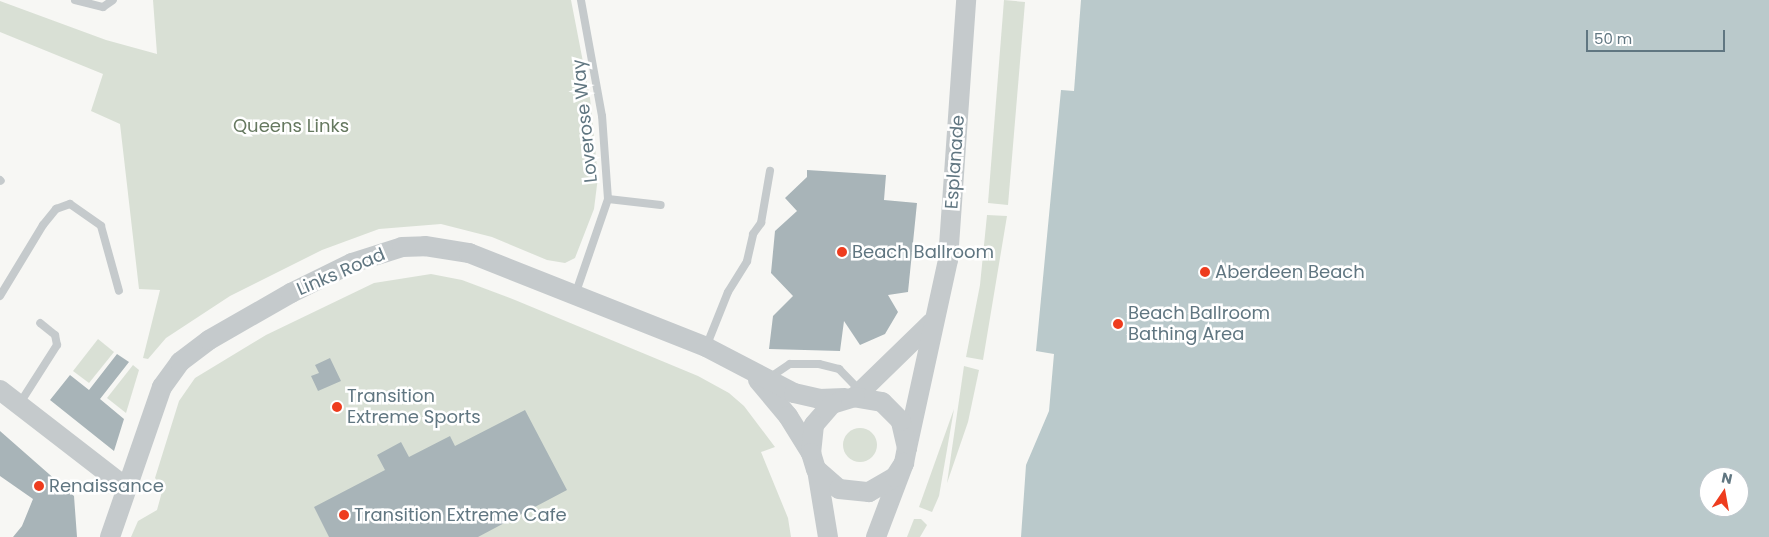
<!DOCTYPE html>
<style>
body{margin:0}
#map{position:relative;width:1769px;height:537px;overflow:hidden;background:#f7f7f4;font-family:Poppins,sans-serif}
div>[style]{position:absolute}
.green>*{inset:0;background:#d9e0d5}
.round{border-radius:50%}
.water>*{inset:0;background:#bac9cb}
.building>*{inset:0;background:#a8b4b8}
.service>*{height:8px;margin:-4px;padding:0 4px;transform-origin:4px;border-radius:4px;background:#c5cacc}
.tertiary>*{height:20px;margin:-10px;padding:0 10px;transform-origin:10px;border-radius:10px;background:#c5cacc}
.dots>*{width:14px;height:14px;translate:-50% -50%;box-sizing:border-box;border:2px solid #fff;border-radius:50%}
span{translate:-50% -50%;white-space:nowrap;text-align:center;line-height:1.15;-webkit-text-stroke:5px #fff;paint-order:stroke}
.street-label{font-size:18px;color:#607681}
.park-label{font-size:18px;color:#667960}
.poi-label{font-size:18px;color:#607681}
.left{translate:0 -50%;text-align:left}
.north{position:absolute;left:1699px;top:467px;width:50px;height:50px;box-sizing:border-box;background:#fff;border:1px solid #bfc8cd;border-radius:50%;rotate:12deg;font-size:14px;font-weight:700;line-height:20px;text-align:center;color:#607681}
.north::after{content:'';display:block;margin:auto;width:18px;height:22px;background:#ee3c1e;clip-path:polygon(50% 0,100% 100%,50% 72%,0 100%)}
.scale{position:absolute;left:1586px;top:30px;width:139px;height:22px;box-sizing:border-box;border:2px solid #607681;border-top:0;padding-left:6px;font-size:15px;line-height:18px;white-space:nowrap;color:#607681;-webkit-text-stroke:4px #fff;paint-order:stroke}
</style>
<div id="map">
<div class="green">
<i style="clip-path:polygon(153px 0,571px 0,590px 98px,598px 177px,594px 209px,575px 258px,565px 263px,547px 260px,492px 237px,441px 224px,379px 229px,322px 250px,230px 296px,166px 338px,148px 359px,143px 358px,160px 290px,139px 289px,120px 124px,91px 111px,103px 74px,0 32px,0 1px,106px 40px,157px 54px)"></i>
<i style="clip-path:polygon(1004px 0,1025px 2px,1008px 205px,988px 203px)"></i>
<i style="clip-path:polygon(987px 215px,1007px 216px,983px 360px,966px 357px,980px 285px)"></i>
<i style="clip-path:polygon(431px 274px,462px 280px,515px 300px,698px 376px,729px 393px,744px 406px,775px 447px,761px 452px,788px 518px,791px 537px,131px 537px,138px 521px,157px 510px,163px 488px,155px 478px,179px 401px,195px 378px,266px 335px,374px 283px)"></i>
<i style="clip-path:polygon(98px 339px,114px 352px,89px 383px,73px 371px)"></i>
<i style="clip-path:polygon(133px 365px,139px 370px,126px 413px,107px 398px)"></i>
<i style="clip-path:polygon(964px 366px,979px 370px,968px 422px,947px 483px)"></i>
<i style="clip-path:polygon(954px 409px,939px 496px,932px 512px,919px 507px)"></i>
<i class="round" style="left:843px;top:428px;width:34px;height:34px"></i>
<i style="clip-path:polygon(914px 519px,921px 519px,927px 525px,920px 537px,907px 537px)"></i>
</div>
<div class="water">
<i style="clip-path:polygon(evenodd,1081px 0,1769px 0,1769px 537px,1021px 537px,1026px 465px,1049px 411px,1054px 354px,1036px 351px,1061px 90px,1074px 91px,1081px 0,1709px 477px,1739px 477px,1739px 507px,1709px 507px,1709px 477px)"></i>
</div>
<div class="building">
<i style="clip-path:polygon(807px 170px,886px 175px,884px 200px,917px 203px,908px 292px,888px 295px,898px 312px,885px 334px,860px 345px,844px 321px,840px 351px,769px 349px,773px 316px,793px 296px,771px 273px,775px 231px,797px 211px,785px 198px,807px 177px)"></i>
<i style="clip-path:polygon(117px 354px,129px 362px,100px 399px,124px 419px,114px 451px,50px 400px,70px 375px,89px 390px)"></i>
<i style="clip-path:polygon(330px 358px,341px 381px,318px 391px,311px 376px,319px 373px,315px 365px)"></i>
<i style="clip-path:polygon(525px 410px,567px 490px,478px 537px,329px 537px,314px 507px,385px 470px,377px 455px,401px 442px,409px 457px,450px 436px,455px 446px)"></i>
<i style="clip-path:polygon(0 431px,74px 496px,77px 537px,13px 537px,22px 526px,33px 499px,0 476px)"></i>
</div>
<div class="service">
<i style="left:75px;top:0;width:29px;rotate:14deg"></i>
<i style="left:103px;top:7px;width:12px;rotate:-35deg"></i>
<i style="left:0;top:180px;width:1px;rotate:45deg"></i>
<i style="left:608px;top:199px;width:53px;rotate:6.5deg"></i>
<i style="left:575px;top:295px;width:102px;rotate:-71deg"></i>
<i style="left:608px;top:199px;width:83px;rotate:-94.1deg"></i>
<i style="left:602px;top:116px;width:118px;rotate:-100.3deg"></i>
<i style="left:0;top:296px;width:83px;rotate:-58.8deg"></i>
<i style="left:43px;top:225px;width:21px;rotate:-51deg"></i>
<i style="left:56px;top:209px;width:15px;rotate:-20deg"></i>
<i style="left:70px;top:204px;width:38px;rotate:35deg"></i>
<i style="left:101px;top:226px;width:67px;rotate:74.5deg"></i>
<i style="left:706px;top:347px;width:59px;rotate:-68.2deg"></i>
<i style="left:728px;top:292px;width:36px;rotate:-58deg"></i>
<i style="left:747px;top:261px;width:28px;rotate:-77deg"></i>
<i style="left:753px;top:234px;width:14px;rotate:-54deg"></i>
<i style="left:761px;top:223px;width:53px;rotate:-80.2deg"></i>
<i style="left:769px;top:378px;width:25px;rotate:-34deg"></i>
<i style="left:790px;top:364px;width:29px"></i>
<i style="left:819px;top:364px;width:21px;rotate:14deg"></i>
<i style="left:839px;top:369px;width:30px;rotate:46deg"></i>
<i style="left:20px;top:403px;width:69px;rotate:-57.5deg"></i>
<i style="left:57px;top:345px;width:10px;rotate:-101deg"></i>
<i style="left:55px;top:335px;width:19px;rotate:-141deg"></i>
</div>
<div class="tertiary">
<i style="left:758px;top:380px;width:47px;rotate:50.2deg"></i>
<i style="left:788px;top:416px;width:44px;rotate:58.1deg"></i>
<i style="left:0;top:390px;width:160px;rotate:37.7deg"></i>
<i style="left:855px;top:397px;width:107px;rotate:-44.2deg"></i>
<i style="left:907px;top:448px;width:192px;rotate:-77.7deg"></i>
<i style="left:948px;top:260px;width:261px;rotate:-86deg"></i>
<i style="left:817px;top:470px;width:68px;rotate:80.7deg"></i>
<i style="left:110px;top:537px;width:159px;rotate:-70.9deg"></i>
<i style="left:162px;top:387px;width:31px;rotate:-54deg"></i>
<i style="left:180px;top:362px;width:36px;rotate:-37deg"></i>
<i style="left:209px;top:340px;width:95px;rotate:-29.8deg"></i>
<i style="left:291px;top:293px;width:68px;rotate:-26.2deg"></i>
<i style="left:352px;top:263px;width:52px;rotate:-17.7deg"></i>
<i style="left:402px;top:247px;width:23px;rotate:-2deg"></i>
<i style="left:425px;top:246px;width:45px;rotate:9deg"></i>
<i style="left:469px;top:253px;width:255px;rotate:21.6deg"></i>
<i style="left:706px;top:347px;width:99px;rotate:27.6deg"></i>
<i style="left:794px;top:393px;width:26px;rotate:13deg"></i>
<i style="left:819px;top:399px;width:26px;rotate:-2deg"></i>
<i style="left:876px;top:537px;width:79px;rotate:-69.3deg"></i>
<i style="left:904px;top:463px;width:15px;rotate:-79deg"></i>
<i style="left:907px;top:448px;width:28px;rotate:-103deg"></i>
<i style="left:901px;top:421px;width:27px;rotate:-135deg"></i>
<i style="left:882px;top:402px;width:27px;rotate:-170deg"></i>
<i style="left:855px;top:397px;width:24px;rotate:163deg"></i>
<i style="left:832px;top:404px;width:28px;rotate:131deg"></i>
<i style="left:814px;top:425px;width:28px;rotate:96deg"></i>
<i style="left:811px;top:453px;width:17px;rotate:73deg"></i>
<i style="left:816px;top:469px;width:30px;rotate:41deg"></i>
<i style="left:839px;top:489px;width:30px;rotate:6deg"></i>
<i style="left:869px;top:492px;width:30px;rotate:-30deg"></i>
<i style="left:895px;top:477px;width:17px;rotate:-57deg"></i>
</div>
<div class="dots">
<i style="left:842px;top:252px;background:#ee3c1e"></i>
<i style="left:1205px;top:272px;background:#ee3c1e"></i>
<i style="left:1118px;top:324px;background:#ee3c1e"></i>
<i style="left:337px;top:407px;background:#ee3c1e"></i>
<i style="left:39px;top:486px;background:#ee3c1e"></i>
<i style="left:344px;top:515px;background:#ee3c1e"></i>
</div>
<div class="street-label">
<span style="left:585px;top:121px;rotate:-96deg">Loverose Way</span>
<span style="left:955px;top:162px;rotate:-86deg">Esplanade</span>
<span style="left:341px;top:272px;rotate:-23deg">Links Road</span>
</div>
<div class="park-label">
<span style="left:291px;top:126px">Queens Links</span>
</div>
<div class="poi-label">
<span class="left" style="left:852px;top:252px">Beach Ballroom</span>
<span class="left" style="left:1215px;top:272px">Aberdeen Beach</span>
<span class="left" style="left:1128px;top:324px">Beach Ballroom<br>Bathing Area</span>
<span class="left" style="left:347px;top:407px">Transition<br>Extreme Sports</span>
<span class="left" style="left:49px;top:486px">Renaissance</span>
<span class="left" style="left:354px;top:515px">Transition Extreme Cafe</span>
</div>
<div class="north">N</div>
<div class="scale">50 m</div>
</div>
